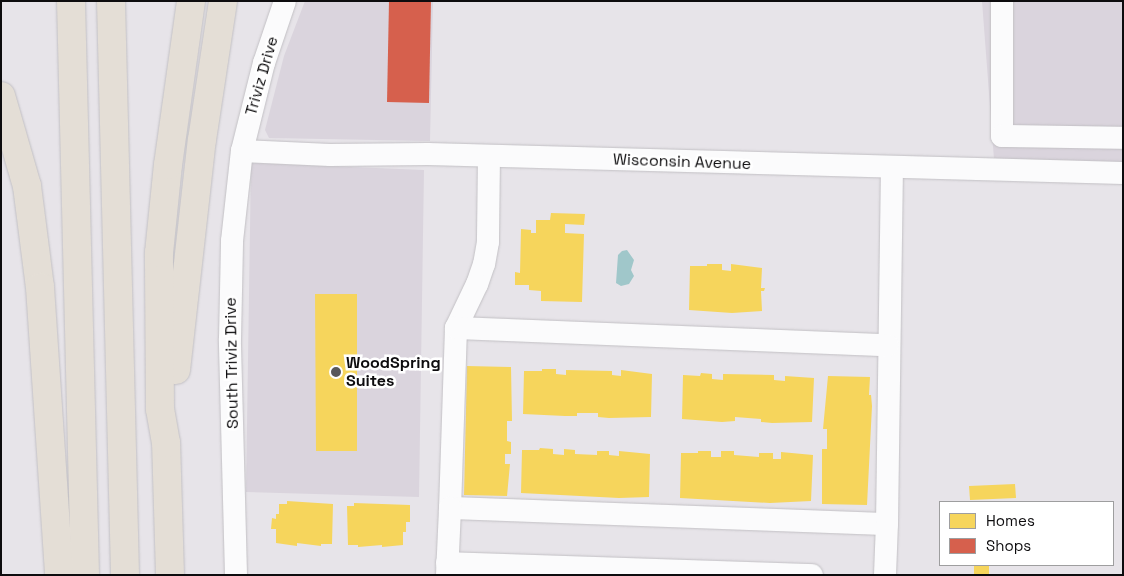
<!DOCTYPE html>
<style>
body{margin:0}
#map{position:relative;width:1124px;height:576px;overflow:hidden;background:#e7e4e9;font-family:"Space Grotesk",sans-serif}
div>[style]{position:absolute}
.built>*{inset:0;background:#dad4dd}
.water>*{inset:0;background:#a0c7ca}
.homes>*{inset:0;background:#f6d55c}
.shops>*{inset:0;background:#d6604d}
.roads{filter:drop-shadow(0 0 1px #c2c0c4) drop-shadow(0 0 1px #c2c0c4)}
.minor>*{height:22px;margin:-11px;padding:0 11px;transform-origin:11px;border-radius:11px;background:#fbfbfc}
.highway>*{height:28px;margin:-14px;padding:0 14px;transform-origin:14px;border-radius:14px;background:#e4ded6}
.dots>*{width:14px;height:14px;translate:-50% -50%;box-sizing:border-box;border:2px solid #fff;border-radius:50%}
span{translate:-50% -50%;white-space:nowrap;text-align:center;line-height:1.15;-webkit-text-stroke:5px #fff;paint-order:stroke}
.street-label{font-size:16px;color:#0d0c0e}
.poi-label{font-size:16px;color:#0d0c0e;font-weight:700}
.left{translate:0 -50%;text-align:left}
.frame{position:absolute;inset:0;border:2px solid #0d0c0e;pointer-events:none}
.legend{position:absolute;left:939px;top:501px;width:175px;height:65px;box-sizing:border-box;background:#fff;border:1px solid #9e9e9f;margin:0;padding:6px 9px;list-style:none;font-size:15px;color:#0d0c0e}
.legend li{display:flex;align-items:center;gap:10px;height:25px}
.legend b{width:25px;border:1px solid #9e9e9f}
</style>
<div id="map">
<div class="built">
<i style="clip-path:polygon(305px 1px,433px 1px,430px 141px,269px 138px,265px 130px,284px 56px)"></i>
<i style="clip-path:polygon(982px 1px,1123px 1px,1123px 162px,994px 159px)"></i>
<i style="clip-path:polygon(251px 163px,424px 170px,419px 497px,246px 492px)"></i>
</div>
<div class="water">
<i style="clip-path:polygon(627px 250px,634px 260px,631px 270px,634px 276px,629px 284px,621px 286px,616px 283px,618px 255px,622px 251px)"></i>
</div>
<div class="homes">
<i style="clip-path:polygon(551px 213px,585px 214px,584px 225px,565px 224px,565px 233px,584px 234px,582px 302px,541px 301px,541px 291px,529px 290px,529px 285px,515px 285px,515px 272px,520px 273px,521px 229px,531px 230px,531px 233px,536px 233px,536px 220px,550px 220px)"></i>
<i style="clip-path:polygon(707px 264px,722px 264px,722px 270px,731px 271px,731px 264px,762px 268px,761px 288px,765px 288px,764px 291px,761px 291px,762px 311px,732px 313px,689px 310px,690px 266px,707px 266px)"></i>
<i style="clip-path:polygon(315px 294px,357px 294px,357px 451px,316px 451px)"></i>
<i style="clip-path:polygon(467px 366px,511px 367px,512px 421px,507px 421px,507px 441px,511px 442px,511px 454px,505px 454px,505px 464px,510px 464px,507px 496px,464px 495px)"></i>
<i style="clip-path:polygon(542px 369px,556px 369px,556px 374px,566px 375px,566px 370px,612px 371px,612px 375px,621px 376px,621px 370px,652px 374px,651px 417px,609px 418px,598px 417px,598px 413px,577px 413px,577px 416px,565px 416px,523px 414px,524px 371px,542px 371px)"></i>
<i style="clip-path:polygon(701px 373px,712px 374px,712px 379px,723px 380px,723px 374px,774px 375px,774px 380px,785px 381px,785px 376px,814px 378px,812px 422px,772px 423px,761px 422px,761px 419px,735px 417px,735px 421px,722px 422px,682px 419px,683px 375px,700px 376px)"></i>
<i style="clip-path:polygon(828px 376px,870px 377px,869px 395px,871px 395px,872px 406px,867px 505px,822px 504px,822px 449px,827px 449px,827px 429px,823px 429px)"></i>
<i style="clip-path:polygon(540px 448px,553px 449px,553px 454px,564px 455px,564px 449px,575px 450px,575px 454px,597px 455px,597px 451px,609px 451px,609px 455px,619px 456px,619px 451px,650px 454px,649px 497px,619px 498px,521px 493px,522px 450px,539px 450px)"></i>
<i style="clip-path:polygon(698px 451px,711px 451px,711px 457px,721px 457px,721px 451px,734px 451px,734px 455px,759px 457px,759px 453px,773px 453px,773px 459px,781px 459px,781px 452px,813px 455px,811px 501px,770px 503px,680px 498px,681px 453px,698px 453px)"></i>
<i style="clip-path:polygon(1015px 484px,1016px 498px,970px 500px,969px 486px)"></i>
<i style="clip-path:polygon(287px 501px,333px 504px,332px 544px,321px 544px,321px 546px,297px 543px,297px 546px,276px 543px,276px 529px,271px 529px,272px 518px,276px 519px,276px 514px,279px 514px,279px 504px,287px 504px)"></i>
<i style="clip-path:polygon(354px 503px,410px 505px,410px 522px,406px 522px,406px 532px,403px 532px,403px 545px,382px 547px,382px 545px,358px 547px,358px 545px,348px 545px,347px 506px,354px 506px)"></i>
<i style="clip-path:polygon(974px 565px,989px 565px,989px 575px,974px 575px)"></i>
</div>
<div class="shops">
<i style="clip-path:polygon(389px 1px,431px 1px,429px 103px,387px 102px)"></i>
</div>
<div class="roads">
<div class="minor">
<i style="left:1002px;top:1px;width:135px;rotate:90deg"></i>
<i style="left:1002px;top:136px;width:121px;rotate:0.9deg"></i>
<i style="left:242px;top:151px;width:88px;rotate:2.6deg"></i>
<i style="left:330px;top:155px;width:98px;rotate:-0.6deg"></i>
<i style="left:428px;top:154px;width:695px;rotate:1.57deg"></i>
<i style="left:489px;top:156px;width:86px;rotate:90.7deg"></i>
<i style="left:488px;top:242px;width:22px;rotate:100deg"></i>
<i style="left:484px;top:264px;width:21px;rotate:109deg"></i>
<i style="left:477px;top:284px;width:49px;rotate:115.5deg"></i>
<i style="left:456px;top:328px;width:180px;rotate:91.9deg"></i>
<i style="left:450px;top:508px;width:437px;rotate:2.1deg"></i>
<i style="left:887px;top:524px;width:356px;rotate:-89.2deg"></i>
<i style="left:456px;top:328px;width:432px;rotate:2.3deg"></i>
<i style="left:447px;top:563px;width:365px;rotate:1.9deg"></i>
<i style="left:236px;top:575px;width:236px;rotate:-91.5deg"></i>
<i style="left:230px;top:339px;width:98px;rotate:-88.8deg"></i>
<i style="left:232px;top:241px;width:91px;rotate:-83.7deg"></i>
<i style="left:242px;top:151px;width:91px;rotate:-76deg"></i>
<i style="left:264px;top:63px;width:65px;rotate:-71.3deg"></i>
<i style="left:447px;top:575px;width:67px;rotate:-87.4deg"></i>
<i style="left:885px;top:575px;width:51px;rotate:-87.8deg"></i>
</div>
<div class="highway">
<i style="left:71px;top:1px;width:574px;rotate:88.6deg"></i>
<i style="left:111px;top:1px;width:574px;rotate:88.6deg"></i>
<i style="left:1px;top:96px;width:94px;rotate:73.9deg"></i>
<i style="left:27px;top:186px;width:102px;rotate:82.7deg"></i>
<i style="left:40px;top:287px;width:289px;rotate:86.2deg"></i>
<i style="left:176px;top:370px;width:231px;rotate:-83.6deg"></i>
<i style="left:202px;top:140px;width:141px;rotate:-81.4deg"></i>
<i style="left:170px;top:575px;width:132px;rotate:-91.7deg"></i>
<i style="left:166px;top:443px;width:35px;rotate:-100deg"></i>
<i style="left:160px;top:409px;width:156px;rotate:-90.4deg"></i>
<i style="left:159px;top:253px;width:88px;rotate:-84.2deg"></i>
<i style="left:168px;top:165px;width:166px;rotate:-82deg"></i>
</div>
</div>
<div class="dots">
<i style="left:336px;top:372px;background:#59585b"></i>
</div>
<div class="street-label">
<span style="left:262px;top:76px;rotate:-74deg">Triviz Drive</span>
<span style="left:682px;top:162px;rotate:2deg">Wisconsin Avenue</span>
<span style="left:232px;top:363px;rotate:-91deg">South Triviz Drive</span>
</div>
<div class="poi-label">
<span class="left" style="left:346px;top:372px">WoodSpring<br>Suites</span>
</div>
<div class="frame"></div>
<ul class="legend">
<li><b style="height:14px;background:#f6d55c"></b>Homes</li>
<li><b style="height:14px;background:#d6604d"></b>Shops</li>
</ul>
</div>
